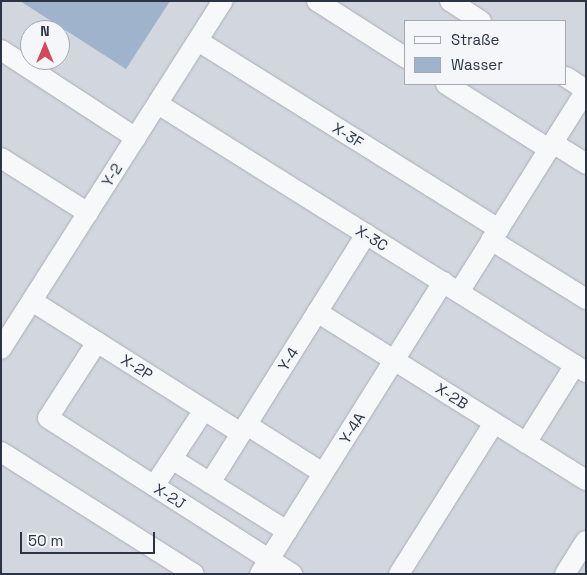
<!DOCTYPE html>
<meta charset="utf-8">
<style>
body{margin:0}
#map{position:relative;width:587px;height:575px;overflow:hidden;background:#e4e7ec;font-family:"Space Grotesk",sans-serif}
div>[style]{position:absolute}
.built>*{inset:0;background:#d2d6de}
.water>*{inset:0;background:#9fb4cc}
.roads{filter:drop-shadow(0 0 1px #a9aeb7) drop-shadow(0 0 1px #a9aeb7)}
.minor>*{height:20px;margin:-10px;padding:0 10px;transform-origin:10px;border-radius:10px;background:#f7f8fa}
span{translate:-50% -50%;white-space:nowrap;text-align:center;line-height:1.15;-webkit-text-stroke:5px #f4f6f9;paint-order:stroke}
.street-label{font-size:15px;color:#2b3445}
.frame{position:absolute;inset:0;border:2px solid #2b3445;pointer-events:none}
.legend{position:absolute;left:404px;top:20px;width:162px;height:65px;box-sizing:border-box;background:#f4f6f9;border:1px solid #a4a8b1;margin:0;padding:6px 9px;list-style:none;font-size:15px;color:#2b3445}
.legend li{display:flex;align-items:center;gap:10px;height:25px}
.legend b{width:25px;border:1px solid #a4a8b1}
.north{position:absolute;left:20px;top:20px;width:50px;height:50px;box-sizing:border-box;background:#f4f6f9;border:1px solid #a4a8b1;border-radius:50%;rotate:0deg;font-size:14px;font-weight:700;line-height:20px;text-align:center;color:#2b3445}
.north::after{content:'';display:block;margin:auto;width:18px;height:22px;background:#d1495b;clip-path:polygon(50% 0,100% 100%,50% 72%,0 100%)}
.scale{position:absolute;left:20px;top:532px;width:135px;height:22px;box-sizing:border-box;border:2px solid #2b3445;border-top:0;padding-left:6px;font-size:15px;line-height:18px;white-space:nowrap;color:#2b3445;-webkit-text-stroke:4px #f4f6f9;paint-order:stroke}
</style>
<div id="map">
<div class="built">
<i style="clip-path:polygon(evenodd,1px 1px,586px 1px,586px 574px,1px 574px,1px 1px,406px 21px,566px 21px,566px 84px,406px 84px,406px 21px,1px 1px,30px 30px,60px 30px,60px 60px,30px 60px,30px 30px)"></i>
</div>
<div class="water">
<i style="clip-path:polygon(20px 1px,170px 1px,126px 69px)"></i>
</div>
<div class="roads">
<div class="minor">
<i style="left:317px;top:1px;width:106px;rotate:32.6deg"></i>
<i style="left:450px;top:1px;width:37px;rotate:33deg"></i>
<i style="left:198px;top:41px;width:355px;rotate:32deg"></i>
<i style="left:1px;top:50px;width:161px;rotate:33.1deg"></i>
<i style="left:566px;top:77px;width:24px;rotate:33deg"></i>
<i style="left:446px;top:84px;width:122px;rotate:32.3deg"></i>
<i style="left:158px;top:104px;width:505px;rotate:32.05deg"></i>
<i style="left:553px;top:143px;width:39px;rotate:32deg"></i>
<i style="left:1px;top:158px;width:103px;rotate:32.3deg"></i>
<i style="left:491px;top:240px;width:112px;rotate:31.8deg"></i>
<i style="left:459px;top:292px;width:239px;rotate:-57.8deg"></i>
<i style="left:32px;top:301px;width:247px;rotate:32.3deg"></i>
<i style="left:317px;top:312px;width:317px;rotate:32deg"></i>
<i style="left:97px;top:342px;width:90px;rotate:122.8deg"></i>
<i style="left:48px;top:418px;width:290px;rotate:32.6deg"></i>
<i style="left:1px;top:349px;width:413px;rotate:-57.5deg"></i>
<i style="left:247px;top:425px;width:90px;rotate:32.3deg"></i>
<i style="left:526px;top:443px;width:92px;rotate:-57.9deg"></i>
<i style="left:1px;top:452px;width:228px;rotate:32.3deg"></i>
<i style="left:172px;top:459px;width:136px;rotate:32.1deg"></i>
<i style="left:210px;top:483px;width:294px;rotate:-57.9deg"></i>
<i style="left:154px;top:486px;width:91px;rotate:-56.7deg"></i>
<i style="left:260px;top:574px;width:345px;rotate:-57.9deg"></i>
<i style="left:399px;top:574px;width:178px;rotate:-57.8deg"></i>
<i style="left:565px;top:574px;width:39px;rotate:-58deg"></i>
</div>
</div>
<div class="street-label">
<span style="left:348px;top:135px;rotate:32deg">X-3F</span>
<span style="left:112px;top:175px;rotate:-58deg">Y-2</span>
<span style="left:372px;top:238px;rotate:32deg">X-3C</span>
<span style="left:288px;top:359px;rotate:-58deg">Y-4</span>
<span style="left:137px;top:367px;rotate:32deg">X-2P</span>
<span style="left:452px;top:396px;rotate:32deg">X-2B</span>
<span style="left:352px;top:428px;rotate:-58deg">Y-4A</span>
<span style="left:170px;top:496px;rotate:32deg">X-2J</span>
</div>
<div class="frame"></div>
<ul class="legend">
<li><b style="height:6px;background:#f7f8fa"></b>Straße</li>
<li><b style="height:14px;background:#9fb4cc"></b>Wasser</li>
</ul>
<div class="north">N</div>
<div class="scale">50 m</div>
</div>
